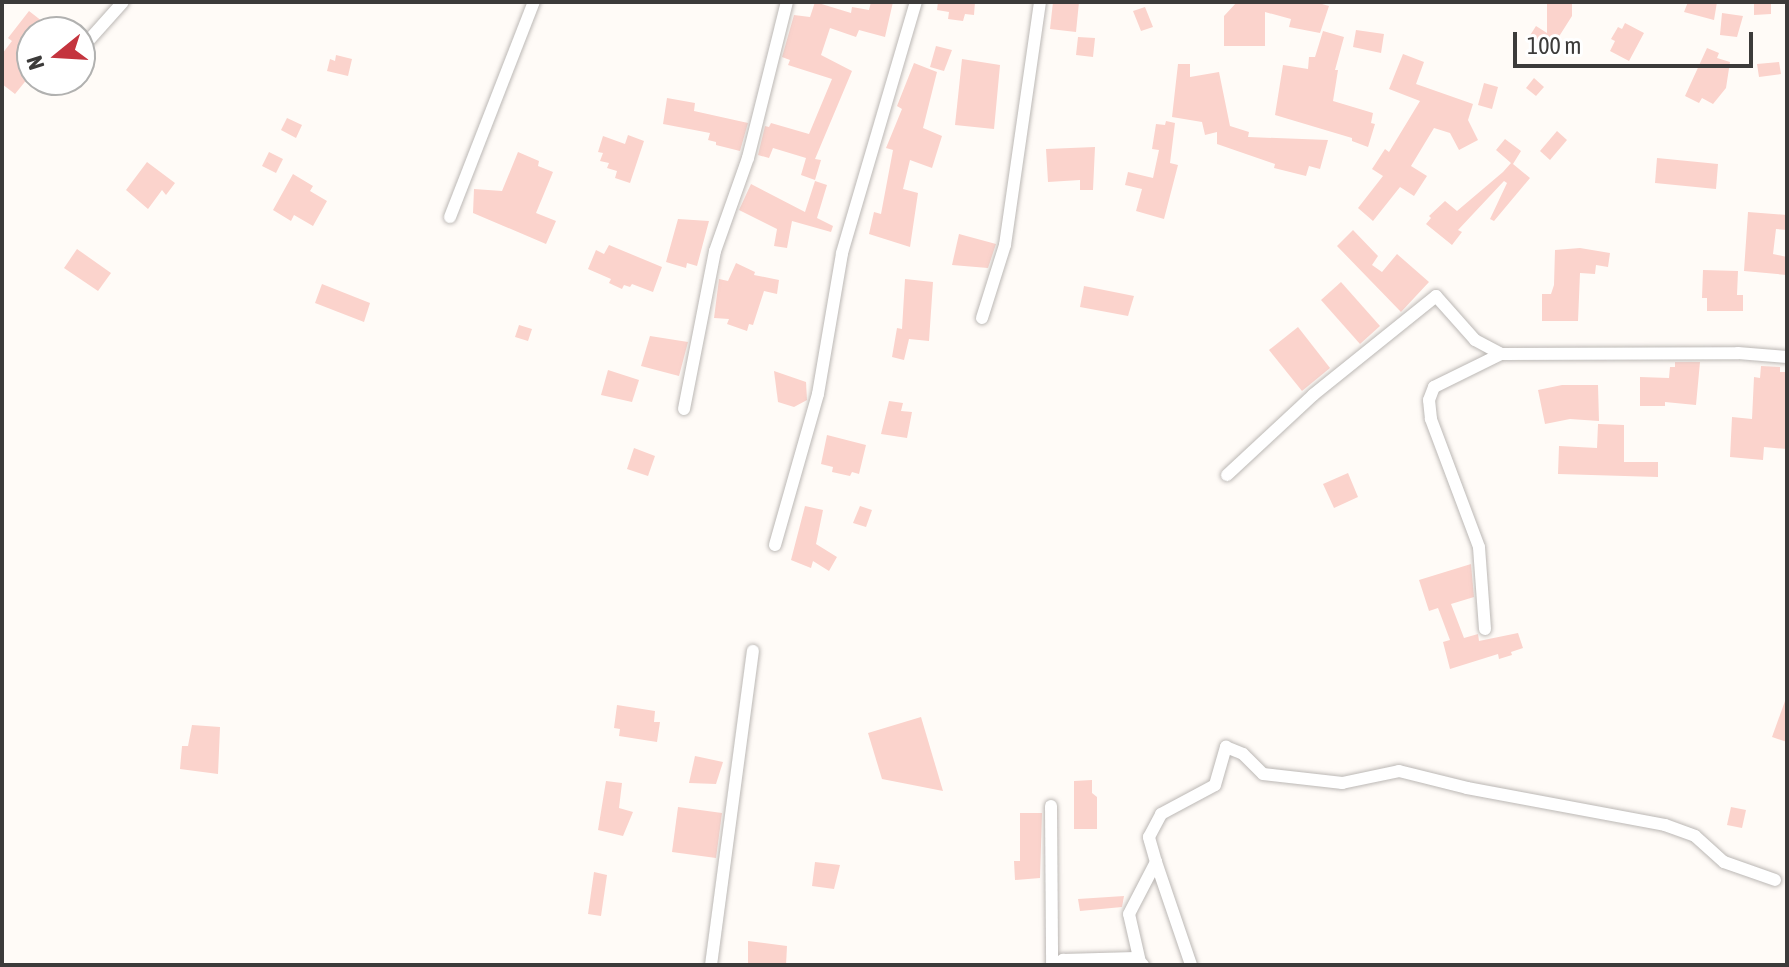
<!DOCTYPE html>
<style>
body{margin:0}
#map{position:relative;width:1789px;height:967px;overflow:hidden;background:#fffbf7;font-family:"Asap Condensed",sans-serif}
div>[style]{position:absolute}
.building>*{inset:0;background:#fbd3cc}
.roads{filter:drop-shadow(0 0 2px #bcb8b5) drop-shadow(0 0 2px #bcb8b5)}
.street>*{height:12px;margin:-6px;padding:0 6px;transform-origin:6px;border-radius:6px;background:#fff}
span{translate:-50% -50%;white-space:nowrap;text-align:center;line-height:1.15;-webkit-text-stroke:7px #fff;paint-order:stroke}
.frame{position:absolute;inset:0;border:4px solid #3c3b3a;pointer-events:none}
.north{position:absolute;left:16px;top:16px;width:80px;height:80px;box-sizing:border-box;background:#fff;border:2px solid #b1b1b0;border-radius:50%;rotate:252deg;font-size:22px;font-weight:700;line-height:32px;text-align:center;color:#3c3b3a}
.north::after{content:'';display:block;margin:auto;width:28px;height:36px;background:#c4343e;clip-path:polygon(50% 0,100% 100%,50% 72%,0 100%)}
.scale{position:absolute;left:1513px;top:32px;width:240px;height:36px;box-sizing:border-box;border:4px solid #3c3b3a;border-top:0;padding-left:10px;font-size:24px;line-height:28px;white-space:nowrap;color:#3c3b3a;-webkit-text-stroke:6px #fff;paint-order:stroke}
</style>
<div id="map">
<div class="building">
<i style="clip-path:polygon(815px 2px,851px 13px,852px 7px,869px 10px,871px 2px,893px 2px,885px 37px,859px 30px,856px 37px,830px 28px,821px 55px,852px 71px,815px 159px,821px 160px,815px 180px,801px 175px,806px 158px,773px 148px,769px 158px,758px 155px,765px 126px,769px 127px,771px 123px,809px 134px,832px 79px,788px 65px,790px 60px,782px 57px,794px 15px,810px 17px)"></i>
<i style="clip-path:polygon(938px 2px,975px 2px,974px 15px,965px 14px,963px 21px,948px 19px,949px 12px,937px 10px)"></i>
<i style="clip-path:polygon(1053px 2px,1079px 2px,1076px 32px,1050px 29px)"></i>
<i style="clip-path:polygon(1237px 2px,1315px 2px,1329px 6px,1320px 33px,1289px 27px,1291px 19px,1265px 12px,1265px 46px,1224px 46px,1224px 16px)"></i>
<i style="clip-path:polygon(1547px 2px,1572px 2px,1572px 16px,1546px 57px,1546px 49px,1529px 37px,1536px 26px,1547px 33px)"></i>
<i style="clip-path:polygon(1688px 2px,1717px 2px,1714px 20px,1684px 12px)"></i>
<i style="clip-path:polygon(1754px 2px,1771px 2px,1771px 14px,1754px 15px)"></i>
<i style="clip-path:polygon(1145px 7px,1153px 27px,1141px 31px,1133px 11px)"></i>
<i style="clip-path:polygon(29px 11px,56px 32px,32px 32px,32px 55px,20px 72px,28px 78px,15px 94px,2px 84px,2px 54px,12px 41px,8px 38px)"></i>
<i style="clip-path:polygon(1722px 13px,1743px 16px,1737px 37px,1720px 35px)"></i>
<i style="clip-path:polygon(1625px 23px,1644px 33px,1629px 61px,1610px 51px,1615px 41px,1611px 39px,1618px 27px,1622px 29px)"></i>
<i style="clip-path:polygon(1356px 30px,1384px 34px,1381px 53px,1353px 47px)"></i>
<i style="clip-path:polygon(1323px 31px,1344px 37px,1335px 70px,1338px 70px,1333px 101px,1373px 113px,1371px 123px,1375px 124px,1368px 147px,1352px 141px,1352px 138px,1275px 115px,1283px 65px,1308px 69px,1309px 57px,1315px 57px)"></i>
<i style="clip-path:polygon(1078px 37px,1095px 38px,1093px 57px,1076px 55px)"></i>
<i style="clip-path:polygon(936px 46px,952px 50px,944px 71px,930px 67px)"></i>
<i style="clip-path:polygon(1707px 48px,1719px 53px,1717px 58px,1730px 62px,1726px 88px,1713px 104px,1702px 98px,1699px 103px,1685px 96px)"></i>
<i style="clip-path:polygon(1403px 54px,1424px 62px,1416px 84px,1473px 104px,1468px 120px,1478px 140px,1459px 150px,1450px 133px,1434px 128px,1411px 166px,1427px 176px,1414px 196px,1400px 187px,1373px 221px,1358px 208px,1383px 176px,1372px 169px,1385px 149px,1389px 152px,1420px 101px,1389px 89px)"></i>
<i style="clip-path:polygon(336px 55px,352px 59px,348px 76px,327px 71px,330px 59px,335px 61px)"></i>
<i style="clip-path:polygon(962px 59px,1000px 65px,994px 129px,955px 125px)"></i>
<i style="clip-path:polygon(1779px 62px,1781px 74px,1759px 77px,1757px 64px)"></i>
<i style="clip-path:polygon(914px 63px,937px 72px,923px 128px,942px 136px,932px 168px,910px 160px,903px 189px,918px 193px,910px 247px,869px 234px,874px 212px,881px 214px,893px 150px,886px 148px,902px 109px,897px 106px)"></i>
<i style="clip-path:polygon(1178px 64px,1190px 64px,1190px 77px,1219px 72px,1230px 126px,1249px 132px,1248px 137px,1328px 140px,1320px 169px,1309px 166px,1306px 176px,1274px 168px,1275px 164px,1217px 144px,1217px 132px,1205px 135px,1202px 122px,1172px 117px)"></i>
<i style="clip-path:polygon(1534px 78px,1544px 87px,1536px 96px,1526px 88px)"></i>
<i style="clip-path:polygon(1484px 83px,1498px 87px,1492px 109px,1478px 105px)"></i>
<i style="clip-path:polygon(667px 98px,695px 103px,694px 111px,748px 123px,740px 151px,716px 145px,716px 142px,708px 140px,710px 133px,663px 124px)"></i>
<i style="clip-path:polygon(287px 118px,302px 125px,296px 138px,281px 130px)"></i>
<i style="clip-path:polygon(1166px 121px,1175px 123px,1170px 163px,1178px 165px,1164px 219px,1136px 211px,1142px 189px,1125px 185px,1128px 172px,1153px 178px,1159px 150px,1152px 149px,1156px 124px,1165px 125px)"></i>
<i style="clip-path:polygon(1557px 131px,1567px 140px,1550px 160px,1540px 151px)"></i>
<i style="clip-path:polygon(628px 135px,644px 141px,630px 183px,615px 178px,617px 171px,607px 168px,609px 163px,600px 161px,603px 153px,598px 152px,603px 136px,625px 144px)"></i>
<i style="clip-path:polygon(1505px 139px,1521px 151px,1513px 164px,1530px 178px,1494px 221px,1490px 219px,1507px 183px,1504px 181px,1458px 230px,1462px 232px,1452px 245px,1426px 224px,1431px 218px,1429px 216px,1445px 201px,1457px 211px,1503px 172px,1511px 163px,1496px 150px)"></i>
<i style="clip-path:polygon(1095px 147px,1093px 190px,1080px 190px,1080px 180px,1048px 182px,1046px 149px)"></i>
<i style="clip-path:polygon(269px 152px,283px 159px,276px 173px,262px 166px)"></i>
<i style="clip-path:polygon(518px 152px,539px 161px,538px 166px,553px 172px,536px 213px,556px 221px,546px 244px,473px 213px,474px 189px,502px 191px)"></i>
<i style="clip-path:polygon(1657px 158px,1718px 164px,1716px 189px,1655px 183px)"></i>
<i style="clip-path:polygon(147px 162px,175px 183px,166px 195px,162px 190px,148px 209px,126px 190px)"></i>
<i style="clip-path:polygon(293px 174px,313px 186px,310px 191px,327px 201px,313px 226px,294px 215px,291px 221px,273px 210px)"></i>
<i style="clip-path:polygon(815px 181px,827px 185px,817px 218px,833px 226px,831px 232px,792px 221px,787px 248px,774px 246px,777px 229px,739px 210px,751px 184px,805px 212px)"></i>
<i style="clip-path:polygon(1748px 212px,1787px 215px,1787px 230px,1776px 229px,1773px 254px,1787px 257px,1787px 275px,1744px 271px)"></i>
<i style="clip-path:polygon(678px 219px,709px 221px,697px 266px,687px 263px,686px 268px,666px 262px)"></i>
<i style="clip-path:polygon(1353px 230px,1378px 256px,1372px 265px,1382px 272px,1397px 254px,1429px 282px,1401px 312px,1337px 246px)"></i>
<i style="clip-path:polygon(959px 234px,996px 244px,988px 268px,952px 265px)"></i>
<i style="clip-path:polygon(609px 245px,662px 267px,653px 292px,632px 284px,630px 287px,624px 285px,622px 289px,609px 283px,611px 279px,588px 269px,596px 250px,604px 254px)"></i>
<i style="clip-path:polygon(1580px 248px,1610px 253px,1608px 267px,1596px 265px,1595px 274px,1580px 273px,1578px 321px,1542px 321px,1542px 294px,1551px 294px,1554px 285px,1555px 250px)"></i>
<i style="clip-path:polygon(77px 249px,111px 273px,98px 291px,64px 268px)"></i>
<i style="clip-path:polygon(736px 263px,755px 272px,754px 275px,779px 280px,777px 294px,764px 291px,753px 325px,749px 324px,747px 331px,727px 324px,729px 319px,714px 318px,719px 279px,728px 281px)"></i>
<i style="clip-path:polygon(1703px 270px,1738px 271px,1737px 295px,1743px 295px,1743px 311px,1707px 311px,1707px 298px,1702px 298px)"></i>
<i style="clip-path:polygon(905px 279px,933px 282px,929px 341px,909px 339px,904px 360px,892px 357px,897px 328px,902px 329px)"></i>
<i style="clip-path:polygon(1341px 282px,1380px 326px,1360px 344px,1321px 300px)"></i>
<i style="clip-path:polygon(322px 284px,370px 303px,364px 322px,315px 303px)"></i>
<i style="clip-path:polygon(1084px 286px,1134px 296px,1128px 316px,1080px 307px)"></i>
<i style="clip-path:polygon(519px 325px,532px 329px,528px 341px,515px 337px)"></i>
<i style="clip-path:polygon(1298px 327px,1330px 368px,1302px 391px,1269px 350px)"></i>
<i style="clip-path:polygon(650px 336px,688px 342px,679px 376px,641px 366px)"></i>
<i style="clip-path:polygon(1675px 362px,1700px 362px,1696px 405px,1665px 402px,1665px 406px,1640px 406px,1640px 377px,1669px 378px,1670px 367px,1675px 367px)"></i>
<i style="clip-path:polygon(1761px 366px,1780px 367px,1780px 372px,1787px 372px,1787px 449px,1764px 447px,1763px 460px,1730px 457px,1732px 417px,1752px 419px,1754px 377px,1760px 378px)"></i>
<i style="clip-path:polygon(608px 370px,639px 380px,632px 402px,601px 395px)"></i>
<i style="clip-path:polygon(774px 371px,806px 382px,807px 400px,794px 407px,778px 402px)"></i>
<i style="clip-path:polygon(1562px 385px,1598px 385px,1599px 421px,1570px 419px,1545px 424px,1538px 390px)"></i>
<i style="clip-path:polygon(889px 401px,903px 403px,901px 411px,912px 412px,907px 438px,881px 434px)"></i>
<i style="clip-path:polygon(1598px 424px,1624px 425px,1624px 462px,1658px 462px,1658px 477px,1558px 474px,1559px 446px,1597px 448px)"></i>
<i style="clip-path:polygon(827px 435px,866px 445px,859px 474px,852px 472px,850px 476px,832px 472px,833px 467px,821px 464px)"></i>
<i style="clip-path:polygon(634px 448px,655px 456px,648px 476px,627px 469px)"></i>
<i style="clip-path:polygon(1348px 473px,1358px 497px,1334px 508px,1323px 484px)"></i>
<i style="clip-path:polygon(805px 506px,823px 510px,816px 544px,837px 557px,829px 571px,813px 561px,811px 568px,791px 560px)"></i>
<i style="clip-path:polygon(860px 506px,872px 510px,866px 527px,853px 523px)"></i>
<i style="clip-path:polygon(1471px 564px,1474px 597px,1451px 604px,1464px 638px,1478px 634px,1479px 641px,1518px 633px,1523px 648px,1511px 652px,1512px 655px,1499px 659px,1498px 654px,1450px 669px,1443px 642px,1450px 640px,1438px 608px,1429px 611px,1419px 580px)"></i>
<i style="clip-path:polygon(1785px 701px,1787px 701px,1787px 742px,1772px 737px)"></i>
<i style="clip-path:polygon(617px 705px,655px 711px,654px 722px,660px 722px,657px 742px,619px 736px,620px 729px,614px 728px)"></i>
<i style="clip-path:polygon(921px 717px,943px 791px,882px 779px,868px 733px)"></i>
<i style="clip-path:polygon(192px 725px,220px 727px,218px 774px,180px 769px,182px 746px,188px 746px)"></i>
<i style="clip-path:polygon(695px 756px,723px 762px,716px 784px,689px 783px)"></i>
<i style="clip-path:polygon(1092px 780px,1092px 793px,1097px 797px,1097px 829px,1074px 829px,1074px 781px)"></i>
<i style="clip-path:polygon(606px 781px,622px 783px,619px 808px,633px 812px,623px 836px,598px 830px)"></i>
<i style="clip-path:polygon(678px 807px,722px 813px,716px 858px,672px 852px)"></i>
<i style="clip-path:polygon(1731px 807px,1746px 810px,1742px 828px,1727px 825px)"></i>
<i style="clip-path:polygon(1020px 813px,1042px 813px,1040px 878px,1015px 880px,1014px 861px,1020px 861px)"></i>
<i style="clip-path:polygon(815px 862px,840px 865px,834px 889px,812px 886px)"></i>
<i style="clip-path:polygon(594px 872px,607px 875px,601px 916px,588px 914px)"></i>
<i style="clip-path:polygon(1124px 896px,1122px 907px,1080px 911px,1078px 899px)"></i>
<i style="clip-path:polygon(748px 941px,787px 946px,786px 965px,748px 965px)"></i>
</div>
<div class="roads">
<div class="street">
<i style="left:80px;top:50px;width:64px;rotate:-48.1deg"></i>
<i style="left:50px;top:83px;width:4px;rotate:-45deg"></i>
<i style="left:450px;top:217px;width:231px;rotate:-68.7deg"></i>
<i style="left:982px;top:318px;width:77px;rotate:-72.5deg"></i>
<i style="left:1005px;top:245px;width:246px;rotate:-81.8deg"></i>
<i style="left:684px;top:409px;width:161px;rotate:-78.9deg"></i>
<i style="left:715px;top:251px;width:99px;rotate:-70.5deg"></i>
<i style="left:748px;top:158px;width:161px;rotate:-76deg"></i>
<i style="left:1227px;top:475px;width:117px;rotate:-42.9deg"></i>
<i style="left:1313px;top:395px;width:158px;rotate:-38.8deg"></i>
<i style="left:1436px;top:296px;width:59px;rotate:48.4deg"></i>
<i style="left:1475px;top:340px;width:30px;rotate:28deg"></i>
<i style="left:775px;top:545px;width:157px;rotate:-74.1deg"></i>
<i style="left:818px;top:394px;width:143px;rotate:-80.3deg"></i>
<i style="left:842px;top:253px;width:262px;rotate:-73.6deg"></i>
<i style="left:1485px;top:629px;width:82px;rotate:-94.2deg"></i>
<i style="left:1479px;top:547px;width:137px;rotate:-110.6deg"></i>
<i style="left:1431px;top:419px;width:19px;rotate:-96deg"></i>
<i style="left:1429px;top:400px;width:14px;rotate:-69deg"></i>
<i style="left:1434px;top:387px;width:75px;rotate:-26.2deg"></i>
<i style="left:1501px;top:354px;width:237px;rotate:-0.2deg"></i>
<i style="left:1738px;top:353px;width:49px;rotate:4.7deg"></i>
<i style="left:1051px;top:806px;width:159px;rotate:89.6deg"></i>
<i style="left:1156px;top:862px;width:26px;rotate:-106deg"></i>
<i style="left:1149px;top:837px;width:26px;rotate:-62deg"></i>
<i style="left:1161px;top:814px;width:61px;rotate:-28.2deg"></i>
<i style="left:1215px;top:785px;width:40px;rotate:-74deg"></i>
<i style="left:1226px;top:747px;width:18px;rotate:22deg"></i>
<i style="left:1243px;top:754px;width:28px;rotate:45deg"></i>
<i style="left:1263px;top:774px;width:80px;rotate:6.5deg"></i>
<i style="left:1342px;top:783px;width:58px;rotate:-11.9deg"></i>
<i style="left:1399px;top:771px;width:70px;rotate:14deg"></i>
<i style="left:1467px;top:788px;width:201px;rotate:10.6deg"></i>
<i style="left:1665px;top:825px;width:32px;rotate:20deg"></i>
<i style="left:1695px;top:836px;width:39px;rotate:42deg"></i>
<i style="left:1724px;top:862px;width:54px;rotate:19.4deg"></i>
<i style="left:1140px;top:962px;width:49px;rotate:-102.9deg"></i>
<i style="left:1129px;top:914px;width:59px;rotate:-62.6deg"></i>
<i style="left:1156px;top:862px;width:109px;rotate:71.2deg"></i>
<i style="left:711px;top:965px;width:317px;rotate:-82.4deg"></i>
<i style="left:1056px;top:965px;width:9px;rotate:-36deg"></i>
<i style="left:1063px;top:960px;width:73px;rotate:-1.6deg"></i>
<i style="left:1136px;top:958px;width:10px;rotate:45deg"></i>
</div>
</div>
<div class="frame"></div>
<div class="north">N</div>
<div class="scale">100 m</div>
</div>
